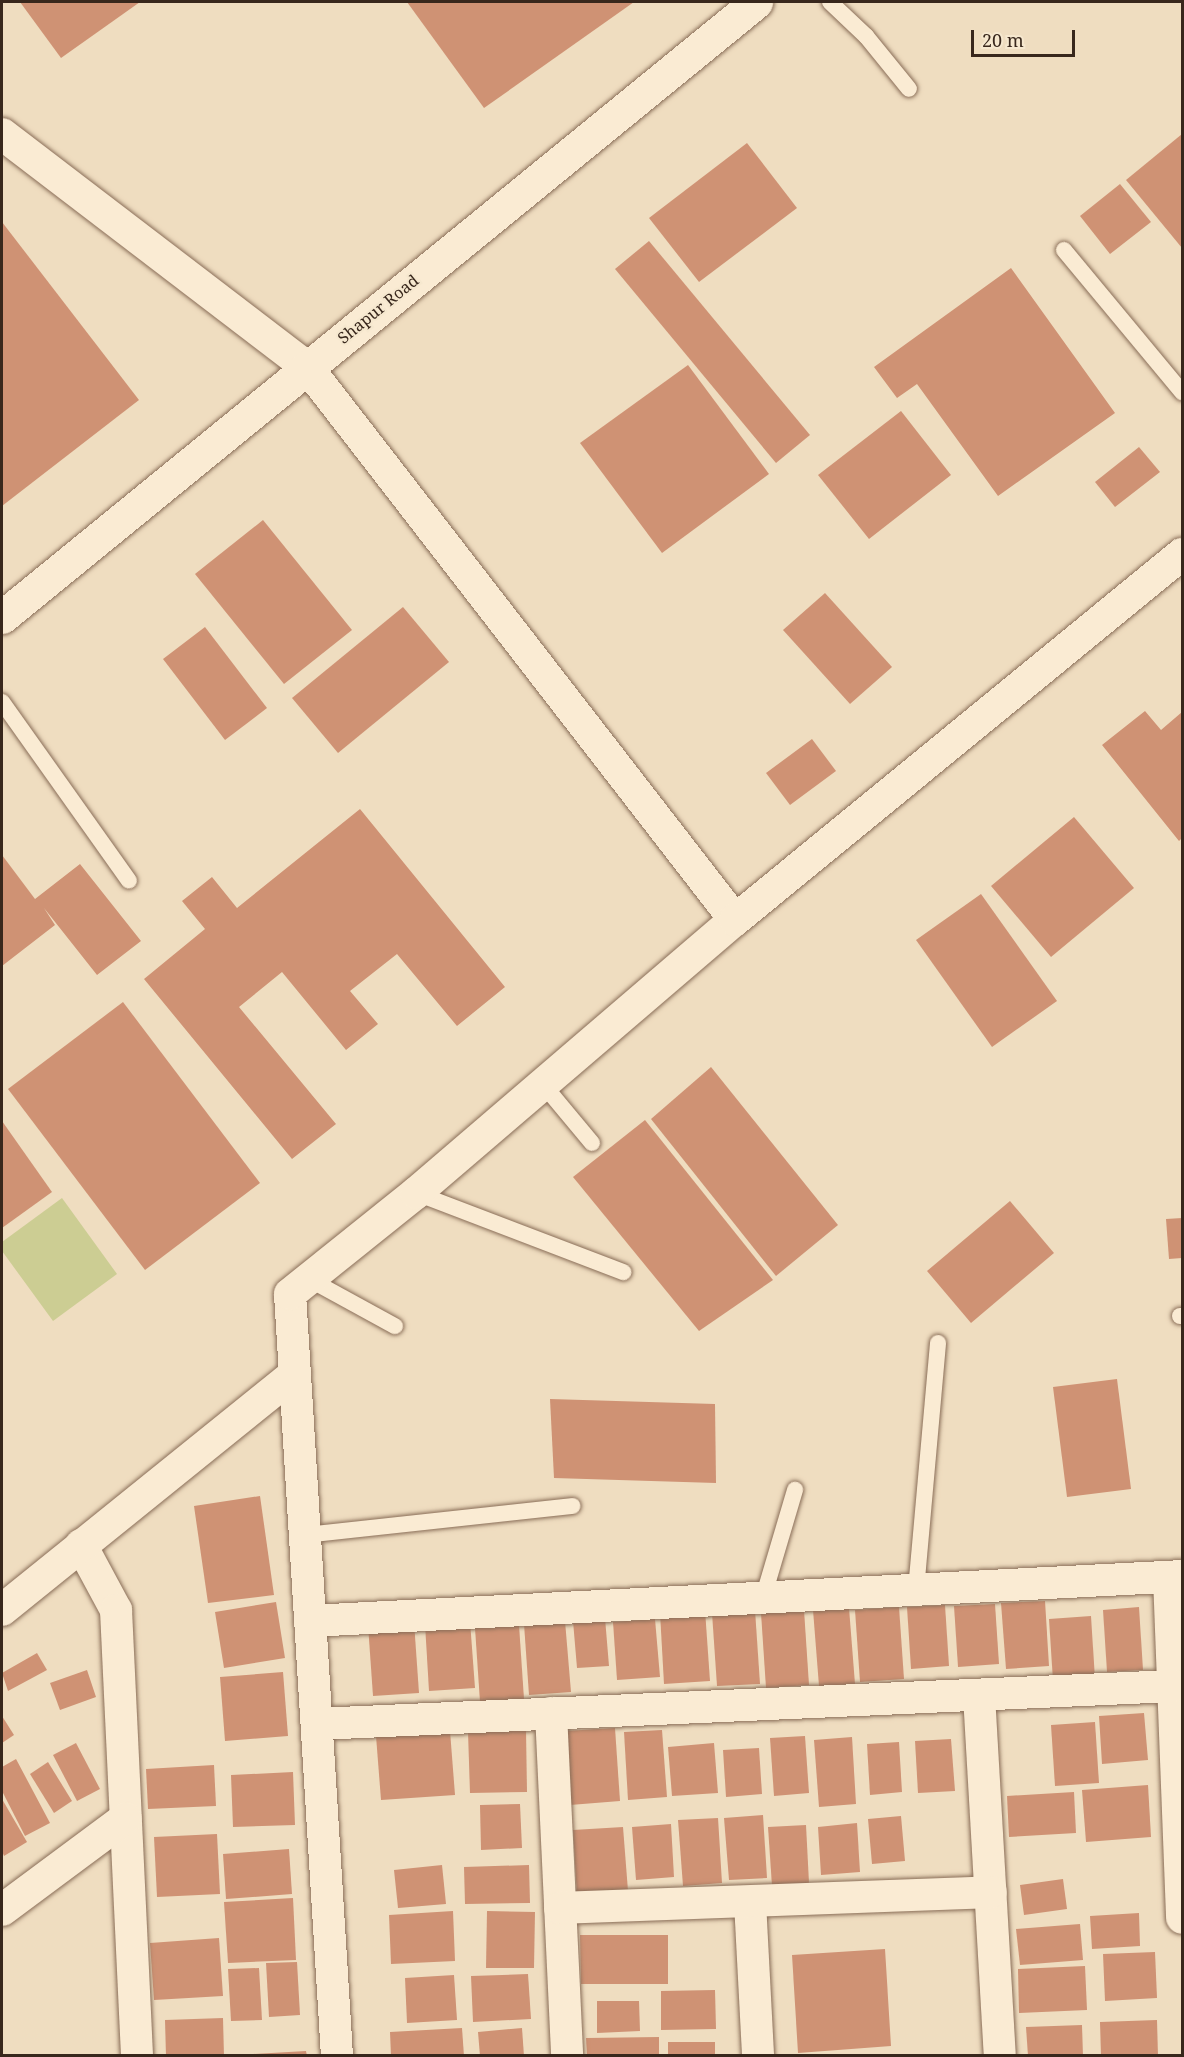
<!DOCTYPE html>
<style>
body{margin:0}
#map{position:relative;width:1184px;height:2057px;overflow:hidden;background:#efddc0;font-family:"Noto Serif",serif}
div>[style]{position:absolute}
.green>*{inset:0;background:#cccd93}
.building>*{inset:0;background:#cf9274}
.roads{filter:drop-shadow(0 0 2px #896d57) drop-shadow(0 0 2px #896d57)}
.lane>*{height:16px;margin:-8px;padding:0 8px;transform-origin:8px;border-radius:8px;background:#faebd3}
.street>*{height:32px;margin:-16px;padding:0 16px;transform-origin:16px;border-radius:16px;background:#faebd3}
.secondary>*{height:33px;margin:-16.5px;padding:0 16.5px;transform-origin:16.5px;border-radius:16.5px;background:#faebd3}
span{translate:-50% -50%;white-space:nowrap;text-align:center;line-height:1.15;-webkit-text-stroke:4.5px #f6e8cf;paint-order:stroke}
.street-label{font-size:16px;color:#38271c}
.frame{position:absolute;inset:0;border:3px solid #38271c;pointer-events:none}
.scale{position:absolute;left:971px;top:30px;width:104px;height:27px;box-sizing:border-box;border:3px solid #38271c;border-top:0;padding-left:8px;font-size:18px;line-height:21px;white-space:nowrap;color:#38271c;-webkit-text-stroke:4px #f6e8cf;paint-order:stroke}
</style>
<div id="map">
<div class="green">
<i style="clip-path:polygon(62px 1198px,117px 1274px,53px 1321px,2px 1251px,2px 1242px)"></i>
</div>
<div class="building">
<i style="clip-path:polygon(20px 2px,140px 2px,61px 58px)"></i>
<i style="clip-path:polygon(407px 2px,634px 2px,484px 108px)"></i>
<i style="clip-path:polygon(1182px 134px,1182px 248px,1126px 180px)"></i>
<i style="clip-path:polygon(747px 143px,797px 208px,699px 282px,649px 218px)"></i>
<i style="clip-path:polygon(1120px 184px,1151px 222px,1110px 254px,1080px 216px)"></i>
<i style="clip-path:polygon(2px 222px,139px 400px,2px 506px)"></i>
<i style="clip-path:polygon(649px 241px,810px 435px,776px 463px,615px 269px)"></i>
<i style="clip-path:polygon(1011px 268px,1115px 413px,998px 496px,917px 384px,897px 398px,874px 367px)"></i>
<i style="clip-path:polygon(688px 365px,769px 474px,662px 553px,580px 443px)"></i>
<i style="clip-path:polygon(901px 411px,951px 475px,869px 539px,818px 475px)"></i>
<i style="clip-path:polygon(1139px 447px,1160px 472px,1115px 507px,1095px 482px)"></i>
<i style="clip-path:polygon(263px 520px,352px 630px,284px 684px,195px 574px)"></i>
<i style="clip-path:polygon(825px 593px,892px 667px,850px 704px,783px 630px)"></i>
<i style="clip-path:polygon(403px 607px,449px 662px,338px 753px,292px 698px)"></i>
<i style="clip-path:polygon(205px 627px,267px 708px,225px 740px,163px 659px)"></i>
<i style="clip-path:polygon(1145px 711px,1161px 730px,1182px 712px,1182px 838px,1179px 841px,1102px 745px)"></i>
<i style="clip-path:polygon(812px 739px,836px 771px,790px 805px,766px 773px)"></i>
<i style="clip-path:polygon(360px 809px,505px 987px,457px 1026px,397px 954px,350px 991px,378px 1024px,346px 1050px,282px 972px,239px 1007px,336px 1124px,292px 1159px,144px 979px,205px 929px,182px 901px,212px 877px,237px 908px)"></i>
<i style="clip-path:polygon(1074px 817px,1134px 888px,1051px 957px,991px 886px)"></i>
<i style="clip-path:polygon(2px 855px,35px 899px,80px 864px,141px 941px,97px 975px,44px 908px,55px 925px,2px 966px)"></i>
<i style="clip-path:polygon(981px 894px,1057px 1001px,992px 1047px,916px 940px)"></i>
<i style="clip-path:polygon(123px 1002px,260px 1183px,145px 1270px,8px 1089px)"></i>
<i style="clip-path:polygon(711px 1067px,838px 1225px,776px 1276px,651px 1119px)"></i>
<i style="clip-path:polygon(645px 1120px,773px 1280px,699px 1331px,573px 1177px)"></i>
<i style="clip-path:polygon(2px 1121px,52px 1192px,2px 1228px)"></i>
<i style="clip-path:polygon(1010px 1201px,1054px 1253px,971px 1323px,927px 1271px)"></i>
<i style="clip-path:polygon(1182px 1218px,1182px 1258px,1169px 1259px,1166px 1219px)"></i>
<i style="clip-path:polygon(1117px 1379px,1131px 1489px,1067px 1497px,1053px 1387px)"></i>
<i style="clip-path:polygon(550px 1399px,715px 1404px,716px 1483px,554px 1478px)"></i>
<i style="clip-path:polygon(260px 1496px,274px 1595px,208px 1603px,194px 1506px)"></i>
<i style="clip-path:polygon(1045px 1601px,1049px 1666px,1006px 1669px,1001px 1603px)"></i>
<i style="clip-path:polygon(276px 1602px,285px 1658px,224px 1668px,215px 1612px)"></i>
<i style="clip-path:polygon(995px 1604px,999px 1664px,958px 1667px,954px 1606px)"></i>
<i style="clip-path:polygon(945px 1605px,949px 1666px,911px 1669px,907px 1607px)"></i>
<i style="clip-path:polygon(899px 1607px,904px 1679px,860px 1682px,855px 1610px)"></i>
<i style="clip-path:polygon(1139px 1607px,1143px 1670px,1107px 1672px,1103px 1610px)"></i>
<i style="clip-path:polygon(849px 1608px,855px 1684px,819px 1686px,813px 1610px)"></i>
<i style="clip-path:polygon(705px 1610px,710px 1681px,664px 1684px,660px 1613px)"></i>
<i style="clip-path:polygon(755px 1610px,760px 1684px,717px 1686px,712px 1613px)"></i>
<i style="clip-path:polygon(804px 1610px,809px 1685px,766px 1688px,761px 1613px)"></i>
<i style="clip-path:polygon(1091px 1616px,1095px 1679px,1053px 1681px,1049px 1619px)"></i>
<i style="clip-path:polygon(605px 1618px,609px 1666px,577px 1668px,573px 1621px)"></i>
<i style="clip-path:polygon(655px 1619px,660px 1677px,617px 1680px,613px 1622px)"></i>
<i style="clip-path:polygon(470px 1621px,475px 1688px,429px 1691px,425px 1624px)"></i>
<i style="clip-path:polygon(565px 1621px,571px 1692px,529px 1695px,524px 1624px)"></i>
<i style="clip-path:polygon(414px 1622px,419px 1693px,373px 1696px,368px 1625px)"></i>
<i style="clip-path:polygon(519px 1625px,524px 1699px,480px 1702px,475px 1628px)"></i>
<i style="clip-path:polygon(37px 1653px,47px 1670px,8px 1691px,2px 1673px)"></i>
<i style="clip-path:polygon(87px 1670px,96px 1697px,60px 1710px,50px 1683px)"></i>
<i style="clip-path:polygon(283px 1672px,288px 1736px,225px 1741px,220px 1677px)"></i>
<i style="clip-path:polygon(1144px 1713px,1148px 1760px,1102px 1764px,1099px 1716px)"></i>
<i style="clip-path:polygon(2px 1716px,14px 1735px,2px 1743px)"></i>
<i style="clip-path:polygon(1095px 1722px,1099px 1783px,1055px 1786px,1051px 1725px)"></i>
<i style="clip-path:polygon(615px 1728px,620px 1801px,570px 1805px,565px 1731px)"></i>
<i style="clip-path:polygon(526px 1730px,527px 1792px,470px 1793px,468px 1732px)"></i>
<i style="clip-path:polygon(662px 1730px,667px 1797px,628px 1800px,624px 1732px)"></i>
<i style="clip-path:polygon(450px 1731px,455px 1795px,381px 1800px,376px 1736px)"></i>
<i style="clip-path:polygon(805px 1736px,809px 1793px,774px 1796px,770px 1738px)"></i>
<i style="clip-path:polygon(852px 1737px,856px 1804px,819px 1807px,814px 1740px)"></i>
<i style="clip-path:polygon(951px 1739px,955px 1791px,918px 1793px,915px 1741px)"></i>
<i style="clip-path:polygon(899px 1742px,902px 1792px,870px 1795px,867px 1744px)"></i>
<i style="clip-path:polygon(76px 1743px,100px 1789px,77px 1801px,53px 1755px)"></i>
<i style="clip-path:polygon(714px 1743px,718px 1793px,672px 1796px,668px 1747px)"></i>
<i style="clip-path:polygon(759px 1748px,762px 1794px,726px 1797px,723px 1750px)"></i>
<i style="clip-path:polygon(16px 1759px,50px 1823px,25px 1836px,2px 1791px,2px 1767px)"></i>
<i style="clip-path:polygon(48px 1762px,72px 1801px,54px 1813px,30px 1774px)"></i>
<i style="clip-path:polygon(214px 1765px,216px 1806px,148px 1809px,146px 1769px)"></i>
<i style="clip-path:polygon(293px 1772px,295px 1825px,233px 1827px,231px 1775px)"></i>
<i style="clip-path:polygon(1148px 1785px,1151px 1837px,1086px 1842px,1082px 1790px)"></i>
<i style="clip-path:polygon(1074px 1792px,1076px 1833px,1009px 1837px,1007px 1796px)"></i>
<i style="clip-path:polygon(2px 1799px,27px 1842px,4px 1856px,2px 1851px)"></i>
<i style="clip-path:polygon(520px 1804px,522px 1848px,481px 1850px,480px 1805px)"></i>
<i style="clip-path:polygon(763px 1815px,767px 1878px,729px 1880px,724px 1818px)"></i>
<i style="clip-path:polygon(901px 1816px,905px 1861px,872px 1864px,868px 1819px)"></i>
<i style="clip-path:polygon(718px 1818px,722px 1883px,683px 1886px,678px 1820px)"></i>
<i style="clip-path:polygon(857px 1823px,860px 1872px,821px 1875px,818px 1827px)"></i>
<i style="clip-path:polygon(671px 1824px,674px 1877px,636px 1880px,632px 1827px)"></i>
<i style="clip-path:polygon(806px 1825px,809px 1883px,772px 1886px,768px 1827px)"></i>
<i style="clip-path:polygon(623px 1827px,628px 1891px,577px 1895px,573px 1830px)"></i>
<i style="clip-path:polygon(217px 1834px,220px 1894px,157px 1897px,154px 1837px)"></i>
<i style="clip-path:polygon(289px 1849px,292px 1894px,226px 1899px,223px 1854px)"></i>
<i style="clip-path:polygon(442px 1865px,446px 1904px,398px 1908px,394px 1870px)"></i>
<i style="clip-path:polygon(529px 1865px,530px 1903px,465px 1904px,464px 1867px)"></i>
<i style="clip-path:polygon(1063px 1879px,1067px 1909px,1024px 1915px,1020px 1885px)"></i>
<i style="clip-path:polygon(293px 1898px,296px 1960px,228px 1963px,224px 1902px)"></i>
<i style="clip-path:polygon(453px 1911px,455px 1961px,391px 1964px,389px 1915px)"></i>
<i style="clip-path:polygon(487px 1911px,535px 1912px,534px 1968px,486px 1968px)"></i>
<i style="clip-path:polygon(1139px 1913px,1140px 1946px,1092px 1949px,1090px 1916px)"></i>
<i style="clip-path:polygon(1080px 1924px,1083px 1960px,1020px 1965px,1016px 1929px)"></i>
<i style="clip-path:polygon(580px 1935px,668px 1935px,668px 1984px,581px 1984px)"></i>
<i style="clip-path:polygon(219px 1938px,223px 1996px,154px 2000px,150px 1943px)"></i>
<i style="clip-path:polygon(885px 1949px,891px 2046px,798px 2053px,792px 1955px)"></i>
<i style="clip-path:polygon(1155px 1952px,1157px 1998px,1105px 2001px,1103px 1954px)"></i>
<i style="clip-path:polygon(297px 1962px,300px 2015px,269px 2017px,266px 1963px)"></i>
<i style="clip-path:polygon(1085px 1966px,1087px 2010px,1019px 2013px,1018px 1969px)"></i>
<i style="clip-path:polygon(259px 1968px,262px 2020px,231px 2021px,228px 1969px)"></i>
<i style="clip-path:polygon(528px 1974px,531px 2019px,473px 2022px,471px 1976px)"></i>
<i style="clip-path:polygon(454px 1975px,457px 2020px,407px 2023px,405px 1978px)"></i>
<i style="clip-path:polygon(715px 1990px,716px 2029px,661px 2030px,661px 1991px)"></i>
<i style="clip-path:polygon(597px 2001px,639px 2001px,640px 2031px,597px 2033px)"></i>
<i style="clip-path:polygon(223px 2018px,224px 2056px,166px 2056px,165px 2020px)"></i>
<i style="clip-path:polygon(1157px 2020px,1158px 2056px,1101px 2056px,1100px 2022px)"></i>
<i style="clip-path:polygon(1082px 2025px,1083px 2056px,1028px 2056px,1026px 2027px)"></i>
<i style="clip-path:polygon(462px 2028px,464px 2056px,391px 2056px,390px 2032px)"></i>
<i style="clip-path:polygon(522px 2028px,524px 2056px,480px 2056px,478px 2032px)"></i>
<i style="clip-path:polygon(659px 2037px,659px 2056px,587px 2056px,586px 2038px)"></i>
<i style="clip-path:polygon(668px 2042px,715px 2042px,715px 2056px,668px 2056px)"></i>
<i style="clip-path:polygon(306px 2051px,307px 2056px,253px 2056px,253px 2054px)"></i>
</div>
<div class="roads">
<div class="lane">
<i style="left:830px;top:2px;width:50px;rotate:43.4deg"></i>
<i style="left:866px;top:36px;width:68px;rotate:50.9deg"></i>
<i style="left:1064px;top:250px;width:185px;rotate:50.3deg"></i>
<i style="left:2px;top:702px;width:219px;rotate:54.6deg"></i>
<i style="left:542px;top:1083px;width:78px;rotate:50.2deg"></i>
<i style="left:416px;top:1193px;width:222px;rotate:20.9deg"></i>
<i style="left:309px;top:1279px;width:98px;rotate:28.7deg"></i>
<i style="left:1180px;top:1316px;width:2px"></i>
<i style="left:305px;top:1535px;width:269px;rotate:-6.2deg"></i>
<i style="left:916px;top:1590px;width:248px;rotate:-84.9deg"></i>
<i style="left:763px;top:1598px;width:113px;rotate:-73.5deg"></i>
</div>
<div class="street">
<i style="left:2px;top:134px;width:384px;rotate:37.4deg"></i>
<i style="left:307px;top:367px;width:699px;rotate:52.26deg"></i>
<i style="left:81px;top:1545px;width:74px;rotate:61.7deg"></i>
<i style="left:116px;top:1610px;width:446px;rotate:87.3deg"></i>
<i style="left:1169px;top:1577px;width:341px;rotate:87.8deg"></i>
<i style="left:2px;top:1610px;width:376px;rotate:-38.9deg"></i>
<i style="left:310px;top:1621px;width:873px;rotate:-2.95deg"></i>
<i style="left:979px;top:1695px;width:362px;rotate:86.7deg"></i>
<i style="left:551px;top:1713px;width:343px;rotate:87.3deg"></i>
<i style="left:317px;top:1724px;width:857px;rotate:-2.54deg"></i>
<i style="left:750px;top:1902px;width:154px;rotate:87deg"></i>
<i style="left:560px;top:1908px;width:431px;rotate:-2.1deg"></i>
<i style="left:2px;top:1910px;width:154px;rotate:-36.6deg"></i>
<i style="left:337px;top:2056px;width:763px;rotate:-93.53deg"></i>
<i style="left:290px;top:1294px;width:161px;rotate:-38.7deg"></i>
<i style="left:416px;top:1193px;width:420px;rotate:-40.6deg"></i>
<i style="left:735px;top:920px;width:578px;rotate:-39.31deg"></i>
</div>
<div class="secondary">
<i style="left:2px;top:617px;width:973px;rotate:-39.2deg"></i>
</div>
</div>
<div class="street-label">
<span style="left:378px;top:309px;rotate:-39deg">Shapur Road</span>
</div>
<div class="frame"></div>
<div class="scale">20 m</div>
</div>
